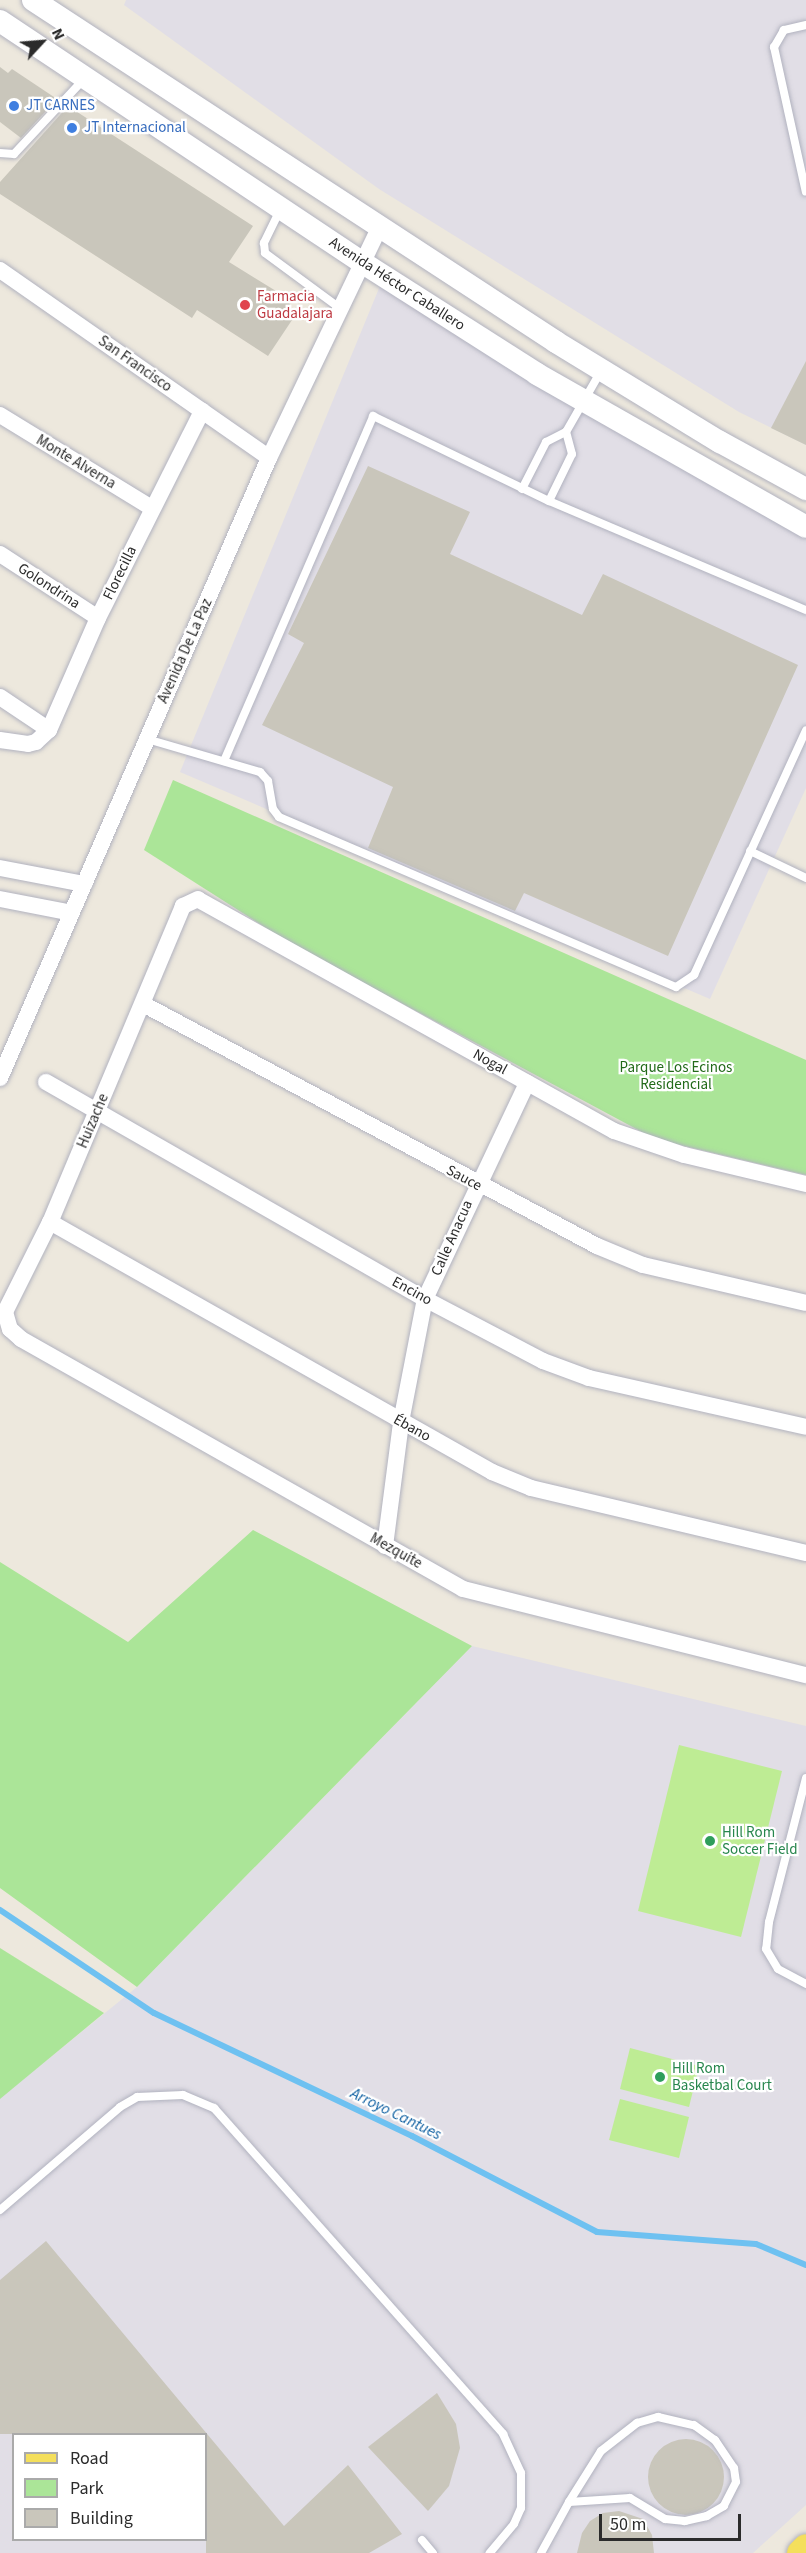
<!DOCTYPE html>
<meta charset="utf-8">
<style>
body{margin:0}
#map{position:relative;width:806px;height:2553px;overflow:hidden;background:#ede8dd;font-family:"Source Sans 3",sans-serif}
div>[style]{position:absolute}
.industrial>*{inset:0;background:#e1dee6}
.green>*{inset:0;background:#abe598}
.pitch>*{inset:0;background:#beec94}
.stream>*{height:6px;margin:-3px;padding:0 3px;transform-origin:3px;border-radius:3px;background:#6ec1f1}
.building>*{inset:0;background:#c9c6bb}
.round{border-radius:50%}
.roads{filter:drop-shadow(0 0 2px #b1b2bf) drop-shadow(0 0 2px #b1b2bf)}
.lane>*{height:8px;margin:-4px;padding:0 4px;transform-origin:4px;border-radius:4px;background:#fff}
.street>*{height:16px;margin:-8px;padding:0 8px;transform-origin:8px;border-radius:8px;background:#fff}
.secondary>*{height:22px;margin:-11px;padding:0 11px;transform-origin:11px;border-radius:11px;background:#fff}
.primary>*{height:26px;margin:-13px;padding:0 13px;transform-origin:13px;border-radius:13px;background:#f4df5c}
.dots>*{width:16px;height:16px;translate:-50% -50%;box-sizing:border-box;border:3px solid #fff;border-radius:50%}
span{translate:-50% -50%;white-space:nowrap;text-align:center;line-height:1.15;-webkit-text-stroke:4.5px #fff;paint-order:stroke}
.shop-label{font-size:15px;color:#366cbe}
.left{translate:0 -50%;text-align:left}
.street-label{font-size:15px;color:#2b2b2b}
.health-label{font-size:15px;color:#be3a42}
.park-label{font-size:15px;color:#226a19}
.leisure-label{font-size:15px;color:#27864d}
.water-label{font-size:16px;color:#0b5da0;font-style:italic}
.legend{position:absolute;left:12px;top:2433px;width:195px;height:108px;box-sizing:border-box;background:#fff;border:2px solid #aaa;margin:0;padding:8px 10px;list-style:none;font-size:18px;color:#2b2b2b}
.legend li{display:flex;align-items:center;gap:12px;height:30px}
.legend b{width:30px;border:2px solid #aaa}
.north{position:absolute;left:12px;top:12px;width:60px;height:60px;-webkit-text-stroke:4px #fff;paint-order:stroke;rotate:64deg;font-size:16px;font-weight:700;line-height:24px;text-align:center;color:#2b2b2b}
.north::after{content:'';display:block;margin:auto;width:21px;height:27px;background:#2b2b2b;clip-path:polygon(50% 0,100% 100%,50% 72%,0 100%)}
.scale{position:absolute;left:599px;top:2514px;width:142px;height:27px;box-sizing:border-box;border:3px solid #2b2b2b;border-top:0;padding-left:8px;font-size:18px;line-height:21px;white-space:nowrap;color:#2b2b2b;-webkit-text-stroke:4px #fff;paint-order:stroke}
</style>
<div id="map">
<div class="industrial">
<i style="clip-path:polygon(126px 0,806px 0,806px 445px,739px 412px,379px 189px,124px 5px)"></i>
<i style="clip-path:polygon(382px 281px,806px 526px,806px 788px,710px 999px,180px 772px)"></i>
<i style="clip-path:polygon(evenodd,472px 1646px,806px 1726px,806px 2505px,753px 2553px,0 2553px,0 2098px,137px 1987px,472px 1646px,14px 2434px,206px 2434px,206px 2540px,14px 2540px,14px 2434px)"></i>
</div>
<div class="green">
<i style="clip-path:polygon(173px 780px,806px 1060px,806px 1175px,655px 1139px,291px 944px,144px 850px)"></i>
<i style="clip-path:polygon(253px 1530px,472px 1646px,137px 1987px,0 1888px,0 1562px,128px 1642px)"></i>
<i style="clip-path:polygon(0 1948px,104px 2013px,0 2099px)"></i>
</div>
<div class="pitch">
<i style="clip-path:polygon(679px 1745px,782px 1771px,741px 1937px,638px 1911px)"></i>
<i style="clip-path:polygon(630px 2048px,699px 2066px,689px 2107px,620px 2089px)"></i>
<i style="clip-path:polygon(620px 2099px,689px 2117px,679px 2158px,609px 2140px)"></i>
</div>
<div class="stream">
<i style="left:0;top:1910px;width:185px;rotate:33.8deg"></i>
<i style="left:154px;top:2013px;width:286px;rotate:25.5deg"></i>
<i style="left:412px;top:2136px;width:208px;rotate:27.4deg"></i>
<i style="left:597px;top:2232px;width:159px;rotate:4.3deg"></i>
<i style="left:756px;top:2244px;width:54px;rotate:22.8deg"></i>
</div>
<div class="building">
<i style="clip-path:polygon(0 67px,8px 73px,12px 69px,57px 99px,21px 138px,0 122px)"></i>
<i style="clip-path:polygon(68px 106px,253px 226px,229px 262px,289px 299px,292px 320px,268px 356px,197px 310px,192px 318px,0 194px,0 182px)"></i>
<i style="clip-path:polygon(806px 361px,806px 445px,771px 428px)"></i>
<i style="clip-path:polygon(368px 466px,470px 512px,450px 554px,582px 615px,603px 574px,798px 665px,668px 956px,524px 893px,515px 911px,368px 848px,393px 787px,262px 725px,304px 643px,288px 634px)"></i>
<i style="clip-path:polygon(46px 2241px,284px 2526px,348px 2465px,402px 2534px,369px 2553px,206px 2553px,206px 2434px,0 2434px,0 2280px)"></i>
<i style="clip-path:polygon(437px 2393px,456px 2424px,460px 2448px,449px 2486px,428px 2511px,368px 2447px)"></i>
<i class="round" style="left:648px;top:2439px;width:76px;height:76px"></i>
<i style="clip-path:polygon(619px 2511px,643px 2519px,652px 2535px,654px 2553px,577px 2553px,582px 2533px,590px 2521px,603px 2513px)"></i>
</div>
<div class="roads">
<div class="lane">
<i style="left:806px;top:25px;width:23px;rotate:167deg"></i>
<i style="left:784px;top:30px;width:20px;rotate:120deg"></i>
<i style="left:774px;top:47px;width:148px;rotate:77.6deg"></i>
<i style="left:0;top:153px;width:14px;rotate:4deg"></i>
<i style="left:14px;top:154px;width:103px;rotate:-47deg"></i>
<i style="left:280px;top:210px;width:37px;rotate:116deg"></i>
<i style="left:264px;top:243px;width:10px;rotate:84deg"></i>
<i style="left:265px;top:253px;width:94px;rotate:36.4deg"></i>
<i style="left:522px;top:489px;width:53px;rotate:-62.9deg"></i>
<i style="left:546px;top:442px;width:22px;rotate:-27deg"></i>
<i style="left:566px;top:432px;width:70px;rotate:-60.2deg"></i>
<i style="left:549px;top:501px;width:52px;rotate:-63.9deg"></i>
<i style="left:572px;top:454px;width:23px;rotate:-105deg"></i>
<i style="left:147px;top:739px;width:118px;rotate:16.3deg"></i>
<i style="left:260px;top:772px;width:12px;rotate:48deg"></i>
<i style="left:268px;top:781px;width:28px;rotate:80deg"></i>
<i style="left:273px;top:809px;width:10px;rotate:53deg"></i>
<i style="left:279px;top:817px;width:432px;rotate:23.2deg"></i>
<i style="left:676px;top:987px;width:22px;rotate:-34deg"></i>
<i style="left:694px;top:975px;width:269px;rotate:-65.4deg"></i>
<i style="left:224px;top:761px;width:376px;rotate:-66.6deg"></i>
<i style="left:373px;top:416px;width:195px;rotate:25.8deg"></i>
<i style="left:549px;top:501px;width:279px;rotate:23deg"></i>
<i style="left:750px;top:851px;width:62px;rotate:25.7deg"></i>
<i style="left:806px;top:1778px;width:149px;rotate:104.4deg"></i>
<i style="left:769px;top:1922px;width:27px;rotate:96deg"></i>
<i style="left:766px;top:1949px;width:23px;rotate:59deg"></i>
<i style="left:778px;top:1969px;width:32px;rotate:28deg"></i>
<i style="left:0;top:2210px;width:158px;rotate:-40.6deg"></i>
<i style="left:120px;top:2107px;width:20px;rotate:-30deg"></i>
<i style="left:137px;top:2097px;width:46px;rotate:-2.5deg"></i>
<i style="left:183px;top:2095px;width:34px;rotate:23deg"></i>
<i style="left:214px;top:2108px;width:436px;rotate:48.4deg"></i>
<i style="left:503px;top:2434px;width:43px;rotate:65.2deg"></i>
<i style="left:521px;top:2473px;width:35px;rotate:90deg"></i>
<i style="left:521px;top:2508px;width:17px;rotate:114deg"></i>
<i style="left:514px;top:2524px;width:38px;rotate:130deg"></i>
<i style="left:422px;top:2540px;width:17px;rotate:50deg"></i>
<i style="left:541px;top:2553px;width:58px;rotate:-61.2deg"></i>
<i style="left:569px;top:2502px;width:60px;rotate:-57.9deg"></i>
<i style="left:601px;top:2451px;width:46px;rotate:-37.9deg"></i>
<i style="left:637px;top:2423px;width:22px;rotate:-16deg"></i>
<i style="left:658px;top:2417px;width:37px;rotate:13deg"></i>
<i style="left:694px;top:2425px;width:26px;rotate:36deg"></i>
<i style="left:715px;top:2440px;width:34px;rotate:56deg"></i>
<i style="left:734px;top:2468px;width:14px;rotate:82deg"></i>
<i style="left:736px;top:2482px;width:27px;rotate:117deg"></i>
<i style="left:724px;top:2506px;width:20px;rotate:150deg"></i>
<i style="left:707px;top:2516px;width:23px;rotate:167deg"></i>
<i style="left:685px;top:2521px;width:20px;rotate:-174deg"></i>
<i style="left:665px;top:2519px;width:41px;rotate:-149deg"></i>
<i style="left:630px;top:2498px;width:61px;rotate:176.2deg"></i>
</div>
<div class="street">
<i style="left:0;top:270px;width:328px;rotate:34.9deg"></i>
<i style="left:0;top:415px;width:178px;rotate:31.5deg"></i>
<i style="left:0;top:554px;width:117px;rotate:33.1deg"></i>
<i style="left:0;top:697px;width:59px;rotate:34deg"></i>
<i style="left:0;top:740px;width:28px;rotate:8deg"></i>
<i style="left:28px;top:744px;width:8px;rotate:-14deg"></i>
<i style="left:36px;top:742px;width:18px;rotate:-43deg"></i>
<i style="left:49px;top:730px;width:122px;rotate:-66.4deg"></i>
<i style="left:98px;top:618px;width:232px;rotate:-63.3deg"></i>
<i style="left:0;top:868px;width:86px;rotate:10.8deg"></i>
<i style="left:0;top:899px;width:73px;rotate:11deg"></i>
<i style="left:143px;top:1004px;width:514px;rotate:28.06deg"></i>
<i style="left:597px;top:1246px;width:50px;rotate:22.4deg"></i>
<i style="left:643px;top:1265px;width:167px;rotate:13.1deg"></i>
<i style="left:0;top:1078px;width:676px;rotate:-66.55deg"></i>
<i style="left:269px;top:458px;width:255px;rotate:-64.4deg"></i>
<i style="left:46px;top:1082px;width:437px;rotate:29.8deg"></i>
<i style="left:425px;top:1299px;width:133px;rotate:27.7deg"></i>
<i style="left:543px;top:1361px;width:49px;rotate:20.3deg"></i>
<i style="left:589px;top:1378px;width:222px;rotate:12.7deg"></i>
<i style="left:806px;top:1184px;width:125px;rotate:-166.6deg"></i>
<i style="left:684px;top:1155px;width:74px;rotate:-161.1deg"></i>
<i style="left:614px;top:1131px;width:476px;rotate:-150.9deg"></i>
<i style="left:198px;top:899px;width:17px;rotate:155deg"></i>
<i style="left:183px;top:906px;width:343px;rotate:112.8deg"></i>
<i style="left:50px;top:1222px;width:101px;rotate:116.6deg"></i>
<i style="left:5px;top:1312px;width:18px;rotate:74deg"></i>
<i style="left:10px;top:1329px;width:15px;rotate:42deg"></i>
<i style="left:21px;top:1339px;width:508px;rotate:29.49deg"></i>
<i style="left:463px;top:1589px;width:354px;rotate:14.1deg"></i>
<i style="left:50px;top:1222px;width:508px;rotate:29.49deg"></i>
<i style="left:492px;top:1472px;width:42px;rotate:22.3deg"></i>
<i style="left:531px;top:1488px;width:283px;rotate:13.3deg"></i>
<i style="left:385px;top:1546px;width:125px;rotate:-82.6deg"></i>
<i style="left:401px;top:1422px;width:125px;rotate:-79deg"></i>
<i style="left:425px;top:1299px;width:239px;rotate:-64.7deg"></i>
</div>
<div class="secondary">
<i style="left:33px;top:0;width:625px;rotate:33.18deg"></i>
<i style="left:556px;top:342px;width:192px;rotate:31.4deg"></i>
<i style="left:720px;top:442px;width:98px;rotate:28.7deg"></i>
<i style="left:0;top:21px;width:436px;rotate:33.7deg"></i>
<i style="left:363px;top:263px;width:206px;rotate:32.5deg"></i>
<i style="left:537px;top:374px;width:309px;rotate:29.6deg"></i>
</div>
<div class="primary">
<i style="left:800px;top:2553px;width:8px;rotate:-45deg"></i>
</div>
</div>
<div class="dots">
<i style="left:14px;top:106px;background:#3f7fe0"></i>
<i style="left:72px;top:128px;background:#3f7fe0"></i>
<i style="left:245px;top:305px;background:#e0444e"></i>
<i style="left:710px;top:1841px;background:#2e9e5b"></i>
<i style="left:660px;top:2077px;background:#2e9e5b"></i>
</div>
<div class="shop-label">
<span class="left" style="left:26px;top:106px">JT CARNES</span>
<span class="left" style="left:84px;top:128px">JT Internacional</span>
</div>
<div class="street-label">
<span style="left:397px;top:284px;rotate:33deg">Avenida Héctor Caballero</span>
<span style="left:135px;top:364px;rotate:35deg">San Francisco</span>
<span style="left:76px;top:462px;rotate:31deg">Monte Alverna</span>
<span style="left:120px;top:573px;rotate:-64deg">Florecilla</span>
<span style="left:49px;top:586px;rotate:33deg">Golondrina</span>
<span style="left:185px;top:651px;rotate:-66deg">Avenida De La Paz</span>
<span style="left:490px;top:1062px;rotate:29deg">Nogal</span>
<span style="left:93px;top:1121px;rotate:-67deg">Huizache</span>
<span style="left:464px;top:1178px;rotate:28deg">Sauce</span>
<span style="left:452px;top:1238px;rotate:-66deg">Calle Anacua</span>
<span style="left:412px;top:1291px;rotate:29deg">Encino</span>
<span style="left:412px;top:1428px;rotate:29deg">Ébano</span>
<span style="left:396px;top:1551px;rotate:29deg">Mezquite</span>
</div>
<div class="health-label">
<span class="left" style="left:257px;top:305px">Farmacia<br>Guadalajara</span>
</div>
<div class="park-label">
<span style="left:676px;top:1076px">Parque Los Ecinos<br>Residencial</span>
</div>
<div class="leisure-label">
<span class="left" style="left:722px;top:1841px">Hill Rom<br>Soccer Field</span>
<span class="left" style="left:672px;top:2077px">Hill Rom<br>Basketbal Court</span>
</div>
<div class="water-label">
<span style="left:396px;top:2114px;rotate:26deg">Arroyo Cantues</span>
</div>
<ul class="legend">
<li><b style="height:8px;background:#f4df5c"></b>Road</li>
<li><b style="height:16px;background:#abe598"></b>Park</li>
<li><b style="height:16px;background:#c9c6bb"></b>Building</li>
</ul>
<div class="north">N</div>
<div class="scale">50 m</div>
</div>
